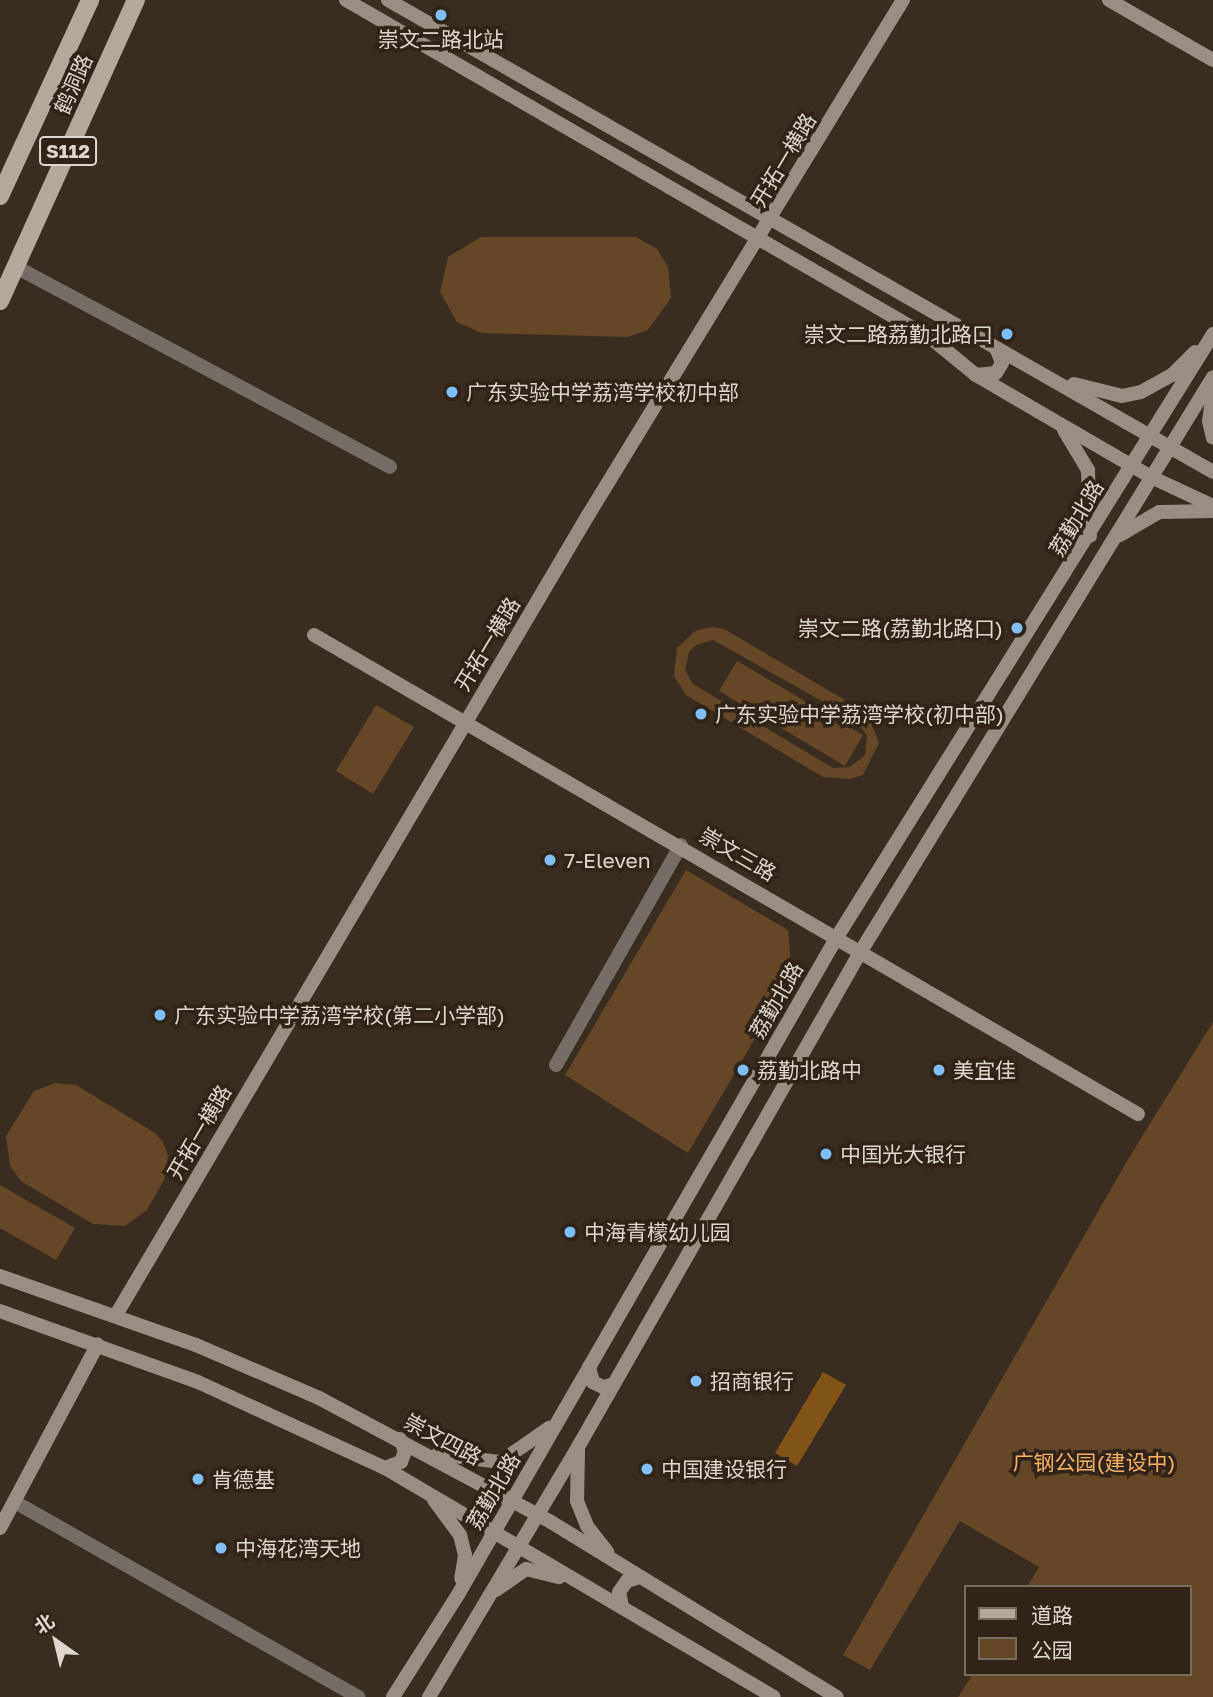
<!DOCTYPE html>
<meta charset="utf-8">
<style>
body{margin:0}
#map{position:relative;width:1213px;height:1697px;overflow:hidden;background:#392d21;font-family:"Golos Text","Noto Sans SC",sans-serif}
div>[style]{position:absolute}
.green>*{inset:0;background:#634726}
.water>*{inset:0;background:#825316}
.street>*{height:14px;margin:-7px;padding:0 7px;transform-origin:7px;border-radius:7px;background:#736d66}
.secondary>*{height:14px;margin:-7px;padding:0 7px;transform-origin:7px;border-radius:7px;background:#988e84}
.primary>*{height:18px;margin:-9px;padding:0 9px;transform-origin:9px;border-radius:9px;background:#b5a89c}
.dots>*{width:19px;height:19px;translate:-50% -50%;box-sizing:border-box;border:4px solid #2f2417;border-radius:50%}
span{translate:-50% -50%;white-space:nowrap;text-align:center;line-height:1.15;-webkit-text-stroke:7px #2f2417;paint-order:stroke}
.shield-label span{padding:2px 5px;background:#2f2417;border:2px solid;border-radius:5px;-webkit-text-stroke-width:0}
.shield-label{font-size:19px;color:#ded7cf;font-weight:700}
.poi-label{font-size:21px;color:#ded7cf}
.right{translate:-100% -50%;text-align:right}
.left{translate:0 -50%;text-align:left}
.street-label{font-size:21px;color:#ded7cf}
.park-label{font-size:21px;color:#f7b162}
.legend{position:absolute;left:964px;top:1585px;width:228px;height:91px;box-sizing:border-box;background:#2f2417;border:2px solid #756c61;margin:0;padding:9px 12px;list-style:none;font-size:21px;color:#ded7cf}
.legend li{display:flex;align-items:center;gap:14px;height:35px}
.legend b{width:35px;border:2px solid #756c61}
.north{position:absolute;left:21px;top:1606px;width:70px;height:70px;-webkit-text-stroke:5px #2f2417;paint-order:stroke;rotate:326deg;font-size:19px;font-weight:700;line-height:28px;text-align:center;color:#ded7cf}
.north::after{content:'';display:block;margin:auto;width:24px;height:32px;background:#ded7cf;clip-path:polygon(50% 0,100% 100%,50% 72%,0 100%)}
</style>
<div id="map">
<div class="green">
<i style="clip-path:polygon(481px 237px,636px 237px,657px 249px,668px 267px,671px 298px,648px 330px,628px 337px,482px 333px,457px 322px,440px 292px,448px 257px)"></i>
<i style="clip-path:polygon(evenodd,712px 627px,724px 629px,867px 713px,879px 743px,863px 775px,850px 779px,823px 777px,686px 695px,674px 676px,677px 648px,695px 631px,712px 627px,713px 640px,856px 720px,867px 736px,865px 755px,850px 767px,833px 768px,693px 684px,685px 670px,689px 652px,696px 645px,713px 640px)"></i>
<i style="clip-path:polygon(737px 661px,863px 735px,845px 766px,719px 691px)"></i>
<i style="clip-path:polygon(376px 705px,414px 727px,373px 794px,336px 771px)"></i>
<i style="clip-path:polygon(686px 870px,788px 930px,792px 975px,688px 1153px,565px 1075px)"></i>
<i style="clip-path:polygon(1213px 1022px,1213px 1697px,958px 1697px,973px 1674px,1190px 1674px,1190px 1587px,1027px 1587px,1039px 1567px,960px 1521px,870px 1670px,843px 1655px,1130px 1156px)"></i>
<i style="clip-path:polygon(55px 1083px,76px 1085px,155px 1133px,163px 1142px,168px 1156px,164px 1180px,147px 1210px,125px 1226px,93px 1224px,21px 1181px,10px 1166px,6px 1136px,34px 1091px)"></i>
<i style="clip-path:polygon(0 1185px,75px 1228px,56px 1260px,0 1228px)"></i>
</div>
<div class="water">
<i style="clip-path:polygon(823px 1372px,846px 1385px,797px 1466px,775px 1453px)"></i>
</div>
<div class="street">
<i style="left:16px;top:267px;width:424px;rotate:28.1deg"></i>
<i style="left:556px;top:1065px;width:253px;rotate:-60.4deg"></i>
<i style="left:15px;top:1502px;width:395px;rotate:29.6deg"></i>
</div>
<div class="secondary">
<i style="left:346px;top:0;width:677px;rotate:30.05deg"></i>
<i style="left:932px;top:339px;width:57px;rotate:39.3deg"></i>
<i style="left:976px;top:375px;width:97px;rotate:30.3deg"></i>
<i style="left:1060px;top:424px;width:105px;rotate:30.2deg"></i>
<i style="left:1151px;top:477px;width:68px;rotate:25.1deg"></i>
<i style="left:388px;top:0;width:950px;rotate:29.77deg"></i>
<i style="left:1109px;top:0;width:120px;rotate:30deg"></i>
<i style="left:976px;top:375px;width:20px;rotate:-6deg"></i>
<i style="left:996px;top:373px;width:12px;rotate:-59deg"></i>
<i style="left:1002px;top:363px;width:14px;rotate:-111deg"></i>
<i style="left:1074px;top:384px;width:49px;rotate:14deg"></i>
<i style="left:1122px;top:396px;width:19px;rotate:-12deg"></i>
<i style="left:1141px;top:392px;width:37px;rotate:-29deg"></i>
<i style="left:1173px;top:374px;width:31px;rotate:-45deg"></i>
<i style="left:1213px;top:390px;width:31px;rotate:97deg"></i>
<i style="left:1209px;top:421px;width:17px;rotate:77deg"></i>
<i style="left:1064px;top:430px;width:47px;rotate:59deg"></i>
<i style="left:1088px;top:470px;width:66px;rotate:88.3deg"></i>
<i style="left:1120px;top:535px;width:45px;rotate:-30.5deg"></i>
<i style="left:1159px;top:512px;width:54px;rotate:-1.1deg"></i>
<i style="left:314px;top:635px;width:953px;rotate:30.17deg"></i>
<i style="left:0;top:1276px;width:208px;rotate:19.4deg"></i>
<i style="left:196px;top:1345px;width:134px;rotate:23.3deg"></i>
<i style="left:319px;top:1398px;width:263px;rotate:28.1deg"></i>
<i style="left:551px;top:1522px;width:335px;rotate:31.5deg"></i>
<i style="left:0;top:1311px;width:210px;rotate:19.7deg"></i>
<i style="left:198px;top:1382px;width:206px;rotate:24.7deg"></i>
<i style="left:385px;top:1468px;width:451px;rotate:30.5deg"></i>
<i style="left:116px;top:1315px;width:927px;rotate:-59.45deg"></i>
<i style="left:587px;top:517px;width:606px;rotate:-58.57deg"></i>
<i style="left:589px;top:1367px;width:16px;rotate:75deg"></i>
<i style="left:593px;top:1382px;width:11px;rotate:27deg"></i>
<i style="left:603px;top:1387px;width:11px;rotate:-15deg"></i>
<i style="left:578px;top:1451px;width:50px;rotate:91.1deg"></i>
<i style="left:577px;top:1501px;width:27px;rotate:68deg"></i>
<i style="left:587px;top:1526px;width:33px;rotate:52deg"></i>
<i style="left:438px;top:1454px;width:63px;rotate:7.4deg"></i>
<i style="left:500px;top:1462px;width:60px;rotate:-34.8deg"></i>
<i style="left:385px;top:1468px;width:17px;rotate:-21deg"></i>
<i style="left:401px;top:1462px;width:12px;rotate:-70deg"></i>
<i style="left:405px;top:1451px;width:13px;rotate:-113deg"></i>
<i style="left:434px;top:1500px;width:44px;rotate:53.4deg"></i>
<i style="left:460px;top:1535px;width:21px;rotate:76deg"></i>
<i style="left:465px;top:1555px;width:24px;rotate:99deg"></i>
<i style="left:0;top:1528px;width:208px;rotate:-62deg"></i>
<i style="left:496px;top:1590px;width:37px;rotate:-35deg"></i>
<i style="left:526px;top:1569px;width:34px;rotate:14deg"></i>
<i style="left:622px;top:1606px;width:14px;rotate:-102deg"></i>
<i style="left:619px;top:1592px;width:14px;rotate:-54deg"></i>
<i style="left:627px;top:1581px;width:14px;rotate:-17deg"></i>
<i style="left:393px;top:1697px;width:123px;rotate:-57.6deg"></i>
<i style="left:459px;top:1593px;width:757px;rotate:-60.05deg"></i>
<i style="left:837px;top:937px;width:711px;rotate:-58.05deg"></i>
<i style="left:429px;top:1697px;width:291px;rotate:-59.2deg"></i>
<i style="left:578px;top:1447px;width:571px;rotate:-60.29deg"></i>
<i style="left:861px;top:951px;width:673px;rotate:-58.48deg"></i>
</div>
<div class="primary">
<i style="left:0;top:196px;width:216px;rotate:-65.3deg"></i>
<i style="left:0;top:301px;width:330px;rotate:-65.7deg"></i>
</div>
<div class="dots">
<i style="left:441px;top:15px;background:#7ebef9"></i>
<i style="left:1007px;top:334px;background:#7ebef9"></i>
<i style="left:452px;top:392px;background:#7ebef9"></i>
<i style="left:1017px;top:628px;background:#7ebef9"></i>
<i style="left:701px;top:714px;background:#7ebef9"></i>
<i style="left:550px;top:860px;background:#7ebef9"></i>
<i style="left:160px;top:1015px;background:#7ebef9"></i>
<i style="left:743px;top:1070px;background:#7ebef9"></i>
<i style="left:939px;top:1070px;background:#7ebef9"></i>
<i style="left:826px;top:1154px;background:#7ebef9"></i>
<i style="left:570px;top:1232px;background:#7ebef9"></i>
<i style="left:696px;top:1381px;background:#7ebef9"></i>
<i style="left:647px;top:1469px;background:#7ebef9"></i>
<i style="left:198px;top:1479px;background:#7ebef9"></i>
<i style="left:221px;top:1548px;background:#7ebef9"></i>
</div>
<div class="shield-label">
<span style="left:68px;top:151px">S112</span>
</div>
<div class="poi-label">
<span style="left:441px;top:39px">崇文二路北站</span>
<span class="right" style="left:993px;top:334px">崇文二路荔勤北路口</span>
<span class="left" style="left:466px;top:392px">广东实验中学荔湾学校初中部</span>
<span class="right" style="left:1003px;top:628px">崇文二路(荔勤北路口)</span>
<span class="left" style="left:715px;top:714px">广东实验中学荔湾学校(初中部)</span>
<span class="left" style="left:564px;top:860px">7-Eleven</span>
<span class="left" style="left:174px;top:1015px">广东实验中学荔湾学校(第二小学部)</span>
<span class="left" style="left:757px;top:1070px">荔勤北路中</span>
<span class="left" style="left:953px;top:1070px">美宜佳</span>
<span class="left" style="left:840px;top:1154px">中国光大银行</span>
<span class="left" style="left:584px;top:1232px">中海青檬幼儿园</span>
<span class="left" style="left:710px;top:1381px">招商银行</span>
<span class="left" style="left:661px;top:1469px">中国建设银行</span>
<span class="left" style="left:212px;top:1479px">肯德基</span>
<span class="left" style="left:235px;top:1548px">中海花湾天地</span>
</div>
<div class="street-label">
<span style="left:73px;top:84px;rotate:-66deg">鹤洞路</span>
<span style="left:783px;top:160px;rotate:-59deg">开拓一横路</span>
<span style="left:1076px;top:518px;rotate:-59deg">荔勤北路</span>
<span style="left:487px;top:644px;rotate:-59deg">开拓一横路</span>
<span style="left:738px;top:854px;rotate:30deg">崇文三路</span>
<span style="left:776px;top:1000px;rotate:-60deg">荔勤北路</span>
<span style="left:199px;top:1132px;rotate:-60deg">开拓一横路</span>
<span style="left:443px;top:1439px;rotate:28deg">崇文四路</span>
<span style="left:493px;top:1491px;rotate:-60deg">荔勤北路</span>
</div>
<div class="park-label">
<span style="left:1094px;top:1462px">广钢公园(建设中)</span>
</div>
<ul class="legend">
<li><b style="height:9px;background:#b5a89c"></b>道路</li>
<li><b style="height:19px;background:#634726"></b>公园</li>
</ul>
<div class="north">北</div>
</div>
